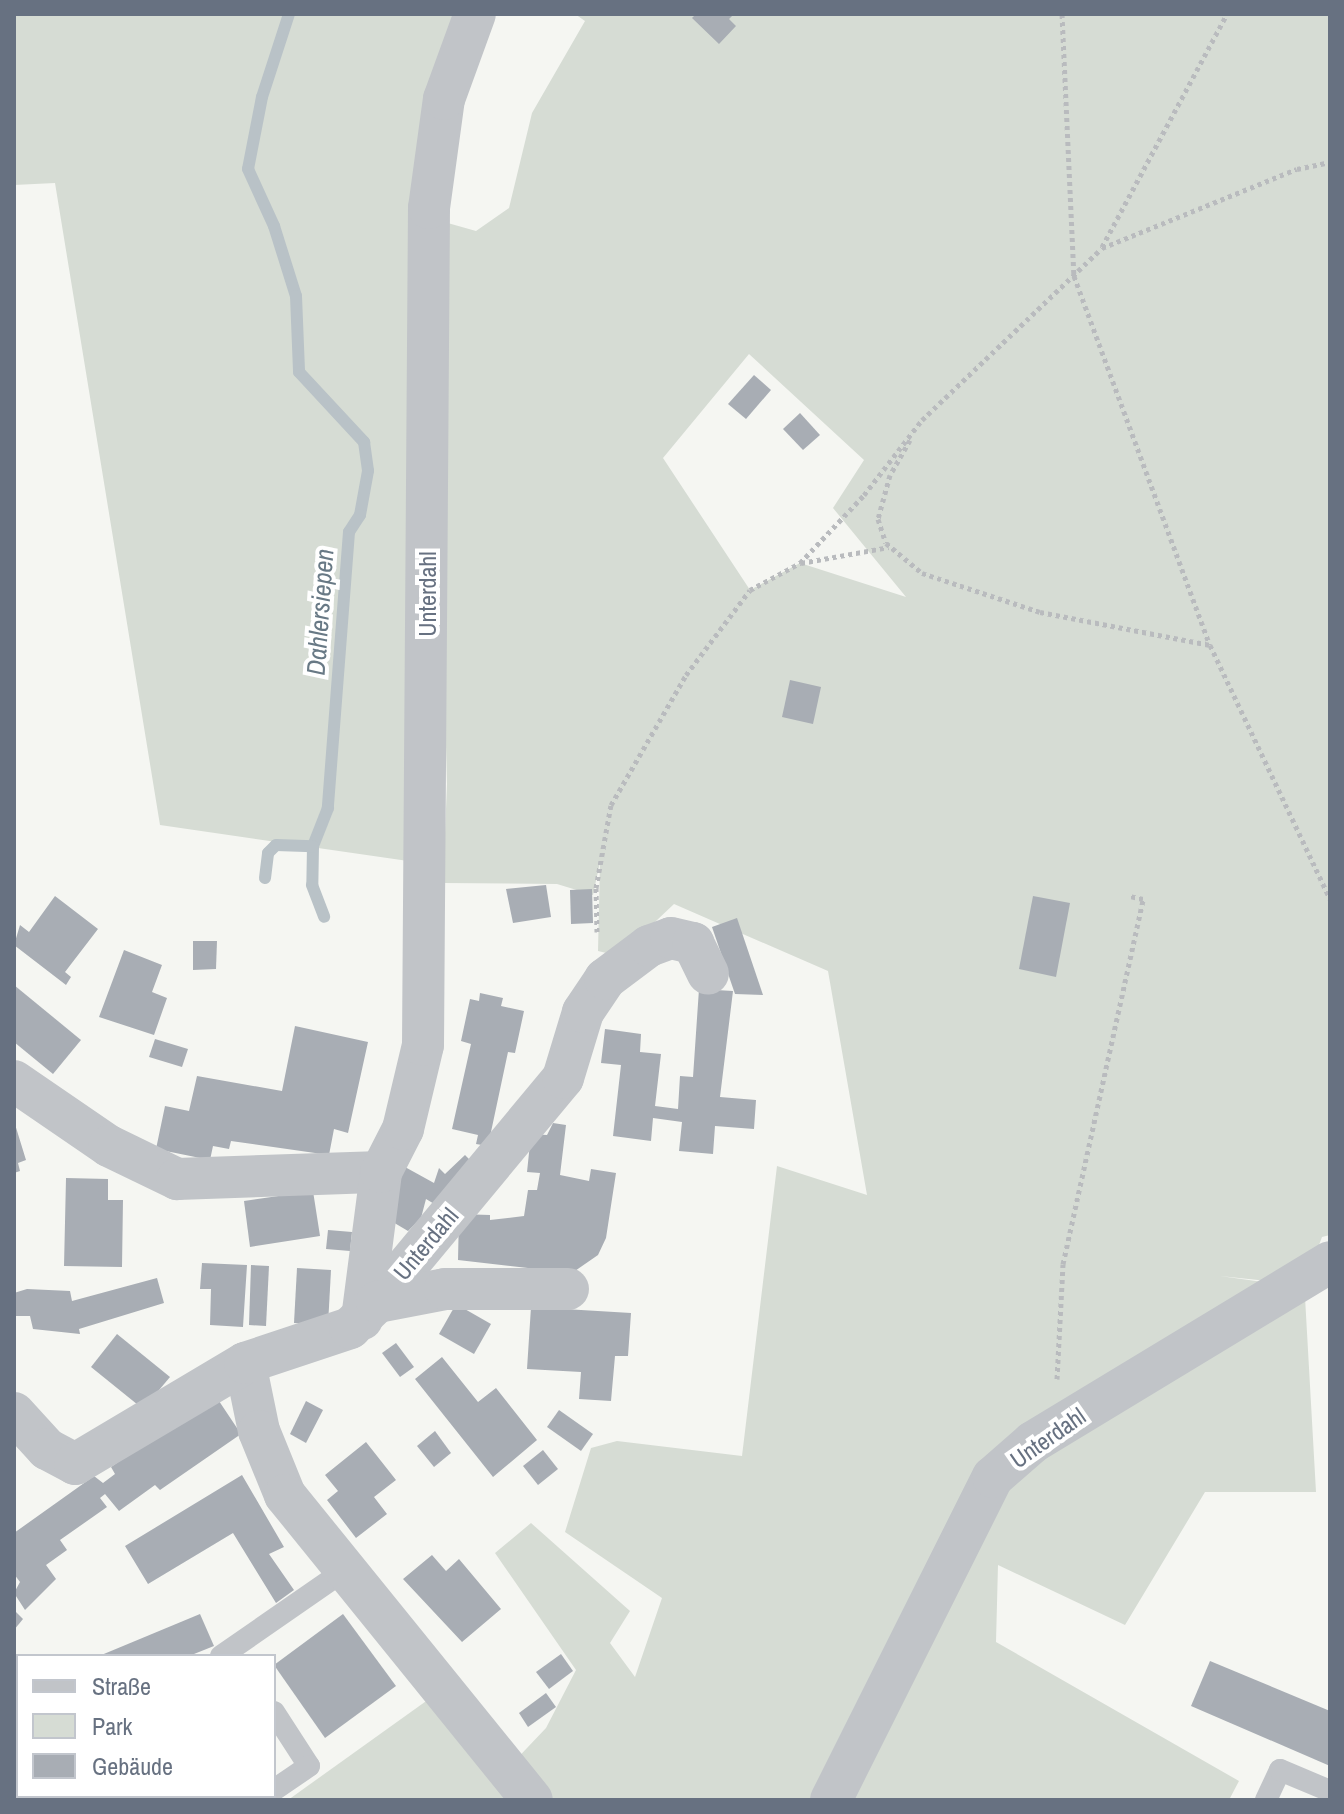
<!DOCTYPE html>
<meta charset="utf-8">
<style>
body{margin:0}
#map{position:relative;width:1344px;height:1814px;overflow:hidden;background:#f5f6f2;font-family:"Archivo Narrow",sans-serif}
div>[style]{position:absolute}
.green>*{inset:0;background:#d6dcd4}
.stream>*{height:12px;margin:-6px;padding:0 6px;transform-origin:6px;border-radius:6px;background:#b9c2c7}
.building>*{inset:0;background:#a8adb4}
.path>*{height:5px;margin-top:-2.5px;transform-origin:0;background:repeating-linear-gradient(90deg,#b9bbbe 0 4px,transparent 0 8px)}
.service>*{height:22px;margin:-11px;padding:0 11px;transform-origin:11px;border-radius:11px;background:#c1c4c8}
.minor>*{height:42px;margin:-21px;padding:0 21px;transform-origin:21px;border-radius:21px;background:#c1c4c8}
span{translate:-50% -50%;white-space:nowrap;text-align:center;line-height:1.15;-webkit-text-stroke:8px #fff;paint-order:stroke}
.street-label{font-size:24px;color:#677181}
.water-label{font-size:26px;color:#687985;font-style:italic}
.frame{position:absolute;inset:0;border:16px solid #677181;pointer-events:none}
.legend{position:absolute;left:16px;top:1654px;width:260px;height:144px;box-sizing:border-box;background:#fff;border:2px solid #c2c6cd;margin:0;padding:10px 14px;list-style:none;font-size:24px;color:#677181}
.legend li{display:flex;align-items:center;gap:16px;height:40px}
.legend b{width:40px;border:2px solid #c2c6cd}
</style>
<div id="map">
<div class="green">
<i style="clip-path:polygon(evenodd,14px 14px,475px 14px,423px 216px,476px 231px,509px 208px,532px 113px,585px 21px,575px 14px,1330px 14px,1330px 1235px,1322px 1237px,1304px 1285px,1220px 1276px,1291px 1286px,1305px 1297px,1316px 1492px,1205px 1492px,1125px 1625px,998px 1565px,996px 1642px,1239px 1781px,1229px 1800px,532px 1800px,507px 1769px,546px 1728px,576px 1670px,495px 1553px,531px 1523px,630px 1611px,610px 1643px,635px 1677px,662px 1598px,565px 1532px,591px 1448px,617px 1441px,742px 1456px,777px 1166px,867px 1195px,828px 971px,674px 904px,619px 956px,598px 951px,600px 862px,593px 895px,557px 884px,443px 883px,447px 784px,443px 633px,415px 862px,160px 825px,55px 183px,14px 185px,14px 14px,749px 354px,864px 460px,833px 508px,906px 597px,800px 563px,750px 590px,663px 458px,749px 354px)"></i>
<i style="clip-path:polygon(436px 1694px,519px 1800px,288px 1800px)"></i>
</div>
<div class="stream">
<i style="left:289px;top:14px;width:87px;rotate:108deg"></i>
<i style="left:262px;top:97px;width:73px;rotate:101deg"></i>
<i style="left:248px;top:169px;width:63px;rotate:65.5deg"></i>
<i style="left:274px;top:226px;width:73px;rotate:72.6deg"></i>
<i style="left:296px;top:296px;width:76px;rotate:87.7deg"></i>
<i style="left:299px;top:372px;width:96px;rotate:47.1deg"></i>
<i style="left:364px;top:442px;width:29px;rotate:82deg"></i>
<i style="left:368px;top:471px;width:45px;rotate:100.3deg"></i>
<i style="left:360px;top:515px;width:20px;rotate:123deg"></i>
<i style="left:349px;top:532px;width:277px;rotate:94.4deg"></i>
<i style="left:328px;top:808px;width:41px;rotate:111.5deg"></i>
<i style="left:313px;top:846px;width:39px;rotate:91deg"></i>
<i style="left:312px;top:885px;width:34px;rotate:69deg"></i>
<i style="left:265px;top:878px;width:25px;rotate:-83deg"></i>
<i style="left:268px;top:853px;width:11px;rotate:-45deg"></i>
<i style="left:276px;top:845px;width:37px;rotate:2deg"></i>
</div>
<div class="building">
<i style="clip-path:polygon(696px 14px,734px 14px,729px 19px,736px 26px,719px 44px,692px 18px)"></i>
<i style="clip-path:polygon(754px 375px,771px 390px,746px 419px,728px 404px)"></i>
<i style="clip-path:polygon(800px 413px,820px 435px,803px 450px,783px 429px)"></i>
<i style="clip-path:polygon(790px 680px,821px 687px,813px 724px,782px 717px)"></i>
<i style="clip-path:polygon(546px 885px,551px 917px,513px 923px,506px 889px)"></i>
<i style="clip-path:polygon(592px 889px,593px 923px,571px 924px,570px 890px)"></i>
<i style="clip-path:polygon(55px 896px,98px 929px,65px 972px,71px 977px,66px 985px,14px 945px,20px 925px,29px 932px)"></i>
<i style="clip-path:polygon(1033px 896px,1070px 903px,1056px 977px,1019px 969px)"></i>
<i style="clip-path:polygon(737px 918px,763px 995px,735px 994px,712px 927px)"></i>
<i style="clip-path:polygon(193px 941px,217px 941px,216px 969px,193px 970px)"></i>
<i style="clip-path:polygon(124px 950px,162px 965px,152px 992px,167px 998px,154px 1035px,99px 1017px)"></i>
<i style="clip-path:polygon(14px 985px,81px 1040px,53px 1074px,14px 1042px)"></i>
<i style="clip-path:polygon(699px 989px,733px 991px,720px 1097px,756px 1100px,754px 1129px,715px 1126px,713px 1154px,679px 1151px,682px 1122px,653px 1118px,651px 1141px,613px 1136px,621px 1065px,601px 1063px,605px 1029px,641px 1034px,640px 1052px,661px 1054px,655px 1106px,678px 1109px,680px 1076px,693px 1077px)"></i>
<i style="clip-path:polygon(480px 993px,503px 998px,501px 1006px,524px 1011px,515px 1053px,508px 1052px,488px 1146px,476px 1144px,478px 1135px,452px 1129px,471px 1044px,461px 1041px,470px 999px,479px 1001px)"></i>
<i style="clip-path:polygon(295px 1026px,368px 1042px,348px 1133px,334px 1129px,329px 1155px,231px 1141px,229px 1149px,213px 1146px,210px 1160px,156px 1149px,165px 1106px,189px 1111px,197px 1076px,282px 1091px)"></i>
<i style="clip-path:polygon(155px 1039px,188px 1049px,182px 1067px,149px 1057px)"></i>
<i style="clip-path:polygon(14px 1121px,26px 1160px,18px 1163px,20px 1171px,14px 1173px)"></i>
<i style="clip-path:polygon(553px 1123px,566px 1125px,560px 1175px,589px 1181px,591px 1169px,616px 1173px,606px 1238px,598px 1255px,572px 1273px,458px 1260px,459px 1214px,490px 1215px,490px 1220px,524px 1216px,528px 1190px,537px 1190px,540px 1173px,527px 1172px,531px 1134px,547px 1135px)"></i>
<i style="clip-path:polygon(465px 1155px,475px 1165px,436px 1205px,426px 1199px,421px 1218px,408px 1231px,381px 1215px,405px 1167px,434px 1183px,439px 1168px,445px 1174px)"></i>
<i style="clip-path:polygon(66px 1178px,108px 1179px,108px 1200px,123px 1200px,122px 1267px,64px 1266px)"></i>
<i style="clip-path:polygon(313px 1191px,320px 1236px,250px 1247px,244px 1201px)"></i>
<i style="clip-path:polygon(328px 1230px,352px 1232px,350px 1251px,326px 1249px)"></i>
<i style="clip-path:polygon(202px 1263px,247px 1265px,243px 1327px,210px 1325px,211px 1289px,200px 1289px)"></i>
<i style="clip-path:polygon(251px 1265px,269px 1266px,266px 1326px,249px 1325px)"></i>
<i style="clip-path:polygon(297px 1268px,331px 1270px,328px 1325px,294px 1323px)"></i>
<i style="clip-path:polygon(157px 1278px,164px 1303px,79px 1329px,80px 1334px,33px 1329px,30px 1316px,14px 1316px,14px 1293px,27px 1289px,70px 1291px,72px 1301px)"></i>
<i style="clip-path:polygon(456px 1304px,491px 1324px,474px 1354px,439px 1334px)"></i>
<i style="clip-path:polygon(531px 1307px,631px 1313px,628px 1356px,615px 1356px,611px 1401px,579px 1399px,581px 1372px,527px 1369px)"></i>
<i style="clip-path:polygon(117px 1334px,170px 1377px,143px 1409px,91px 1367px)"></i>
<i style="clip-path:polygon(396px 1343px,414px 1367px,400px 1377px,382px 1353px)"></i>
<i style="clip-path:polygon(442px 1357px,478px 1402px,496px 1388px,537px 1440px,493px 1477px,415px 1379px)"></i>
<i style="clip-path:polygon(215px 1395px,241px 1434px,160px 1490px,155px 1485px,119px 1511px,105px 1494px,100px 1498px,107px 1507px,60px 1540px,67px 1550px,46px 1565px,56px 1579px,25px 1610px,14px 1593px,20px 1582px,14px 1574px,14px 1533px,94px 1476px,103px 1483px,115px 1474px,111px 1467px)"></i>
<i style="clip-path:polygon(306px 1401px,323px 1410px,306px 1443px,290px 1434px)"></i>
<i style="clip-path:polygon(559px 1410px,593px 1434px,581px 1451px,547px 1427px)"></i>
<i style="clip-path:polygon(435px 1431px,451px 1453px,434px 1467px,417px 1446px)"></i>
<i style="clip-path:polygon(366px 1442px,396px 1480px,374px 1497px,387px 1514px,356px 1538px,327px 1500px,338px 1491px,325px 1475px)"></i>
<i style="clip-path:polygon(543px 1450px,558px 1469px,538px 1485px,523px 1466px)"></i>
<i style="clip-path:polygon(242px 1475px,284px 1547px,269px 1554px,294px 1590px,276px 1603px,233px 1533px,148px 1584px,125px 1546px)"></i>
<i style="clip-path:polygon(432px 1555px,446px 1571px,459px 1559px,501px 1609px,462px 1642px,403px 1579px)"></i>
<i style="clip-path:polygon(14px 1610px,23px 1619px,14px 1630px)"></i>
<i style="clip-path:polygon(200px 1614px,214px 1646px,189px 1656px,99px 1656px)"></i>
<i style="clip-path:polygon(343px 1614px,396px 1686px,325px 1738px,274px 1665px)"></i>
<i style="clip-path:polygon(561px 1654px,573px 1671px,549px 1689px,536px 1672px)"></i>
<i style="clip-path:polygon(18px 1661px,18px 1731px,14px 1728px)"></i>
<i style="clip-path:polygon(1210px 1661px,1330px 1711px,1330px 1766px,1191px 1706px)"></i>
<i style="clip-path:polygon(546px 1693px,556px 1707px,528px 1727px,519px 1713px)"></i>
<i style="clip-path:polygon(30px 1796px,45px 1796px,52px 1800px,28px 1800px)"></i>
<i style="clip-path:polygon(130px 1796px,240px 1796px,124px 1800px)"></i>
</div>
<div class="path">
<i style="left:1062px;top:14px;width:262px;rotate:87.4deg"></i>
<i style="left:1074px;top:276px;width:393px;rotate:69.8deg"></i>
<i style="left:1210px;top:645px;width:281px;rotate:64.7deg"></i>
<i style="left:1102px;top:247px;width:264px;rotate:-61.8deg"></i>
<i style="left:910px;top:440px;width:40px;rotate:119.7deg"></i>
<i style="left:890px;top:475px;width:46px;rotate:105.3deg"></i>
<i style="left:878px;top:519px;width:25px;rotate:72deg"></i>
<i style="left:886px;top:543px;width:47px;rotate:39.8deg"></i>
<i style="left:922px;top:573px;width:124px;rotate:18.3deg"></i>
<i style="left:1040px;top:612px;width:172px;rotate:11deg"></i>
<i style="left:801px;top:563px;width:89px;rotate:-10.3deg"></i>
<i style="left:597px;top:932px;width:44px;rotate:-91.3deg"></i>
<i style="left:596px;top:888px;width:84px;rotate:-79.8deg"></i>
<i style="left:611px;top:805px;width:150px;rotate:-60deg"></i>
<i style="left:686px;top:675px;width:106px;rotate:-53deg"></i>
<i style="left:750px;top:590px;width:57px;rotate:-28.4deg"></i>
<i style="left:800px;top:563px;width:93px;rotate:-46.7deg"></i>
<i style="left:864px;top:495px;width:95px;rotate:-52.3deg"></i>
<i style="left:922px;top:420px;width:249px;rotate:-43.7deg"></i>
<i style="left:1102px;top:248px;width:210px;rotate:-22.1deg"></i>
<i style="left:1297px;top:169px;width:34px;rotate:-12deg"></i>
<i style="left:1057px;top:1379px;width:115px;rotate:-87deg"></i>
<i style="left:1063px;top:1264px;width:374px;rotate:-77.6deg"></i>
<i style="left:1143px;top:899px;width:13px;rotate:-167deg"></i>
</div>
<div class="service">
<i style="left:221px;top:1656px;width:151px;rotate:-34.7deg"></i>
<i style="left:274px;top:1712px;width:64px;rotate:57.1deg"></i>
<i style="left:309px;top:1766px;width:42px;rotate:145.6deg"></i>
<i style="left:1266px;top:1800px;width:33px;rotate:-65deg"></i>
<i style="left:1280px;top:1770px;width:54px;rotate:22.8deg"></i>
</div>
<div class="minor">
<i style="left:14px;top:1081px;width:115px;rotate:34.4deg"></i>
<i style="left:109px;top:1146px;width:76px;rotate:25.9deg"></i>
<i style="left:177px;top:1179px;width:204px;rotate:-2deg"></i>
<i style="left:377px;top:1302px;width:291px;rotate:-50.3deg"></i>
<i style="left:563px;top:1078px;width:69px;rotate:-73.1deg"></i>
<i style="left:583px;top:1012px;width:40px;rotate:-56deg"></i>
<i style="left:605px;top:979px;width:55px;rotate:-36.9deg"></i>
<i style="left:649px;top:946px;width:23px;rotate:-20deg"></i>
<i style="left:671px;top:938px;width:23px;rotate:13deg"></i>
<i style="left:693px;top:943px;width:34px;rotate:64deg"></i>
<i style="left:362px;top:1319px;width:148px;rotate:-82.6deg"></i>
<i style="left:381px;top:1172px;width:48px;rotate:-62.9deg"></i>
<i style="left:403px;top:1129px;width:86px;rotate:-76.6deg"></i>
<i style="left:423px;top:1045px;width:837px;rotate:-89.59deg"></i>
<i style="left:429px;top:208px;width:110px;rotate:-82.2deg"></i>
<i style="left:444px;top:99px;width:90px;rotate:-70deg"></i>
<i style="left:245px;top:1363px;width:69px;rotate:78.4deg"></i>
<i style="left:259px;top:1431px;width:69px;rotate:67.9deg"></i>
<i style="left:285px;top:1495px;width:392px;rotate:51deg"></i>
<i style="left:14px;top:1413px;width:49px;rotate:47.5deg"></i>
<i style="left:47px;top:1449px;width:32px;rotate:28deg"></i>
<i style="left:75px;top:1464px;width:198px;rotate:-30.7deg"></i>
<i style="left:245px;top:1363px;width:111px;rotate:-18.4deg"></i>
<i style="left:350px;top:1328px;width:37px;rotate:-44deg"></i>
<i style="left:377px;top:1302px;width:69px;rotate:-10.8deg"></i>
<i style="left:445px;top:1289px;width:123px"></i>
<i style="left:831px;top:1800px;width:361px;rotate:-63.4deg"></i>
<i style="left:993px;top:1477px;width:53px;rotate:-41.2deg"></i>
<i style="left:1033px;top:1442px;width:347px;rotate:-31.2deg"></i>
</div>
<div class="street-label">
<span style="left:428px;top:594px;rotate:-90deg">Unterdahl</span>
<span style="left:426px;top:1244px;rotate:-50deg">Unterdahl</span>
<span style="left:1048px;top:1438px;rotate:-35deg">Unterdahl</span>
</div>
<div class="water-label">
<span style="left:320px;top:612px;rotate:-86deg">Dahlersiepen</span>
</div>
<div class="frame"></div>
<ul class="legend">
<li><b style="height:10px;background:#c1c4c8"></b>Straße</li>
<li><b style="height:22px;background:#d6dcd4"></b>Park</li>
<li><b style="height:22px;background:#a8adb4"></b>Gebäude</li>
</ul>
</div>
